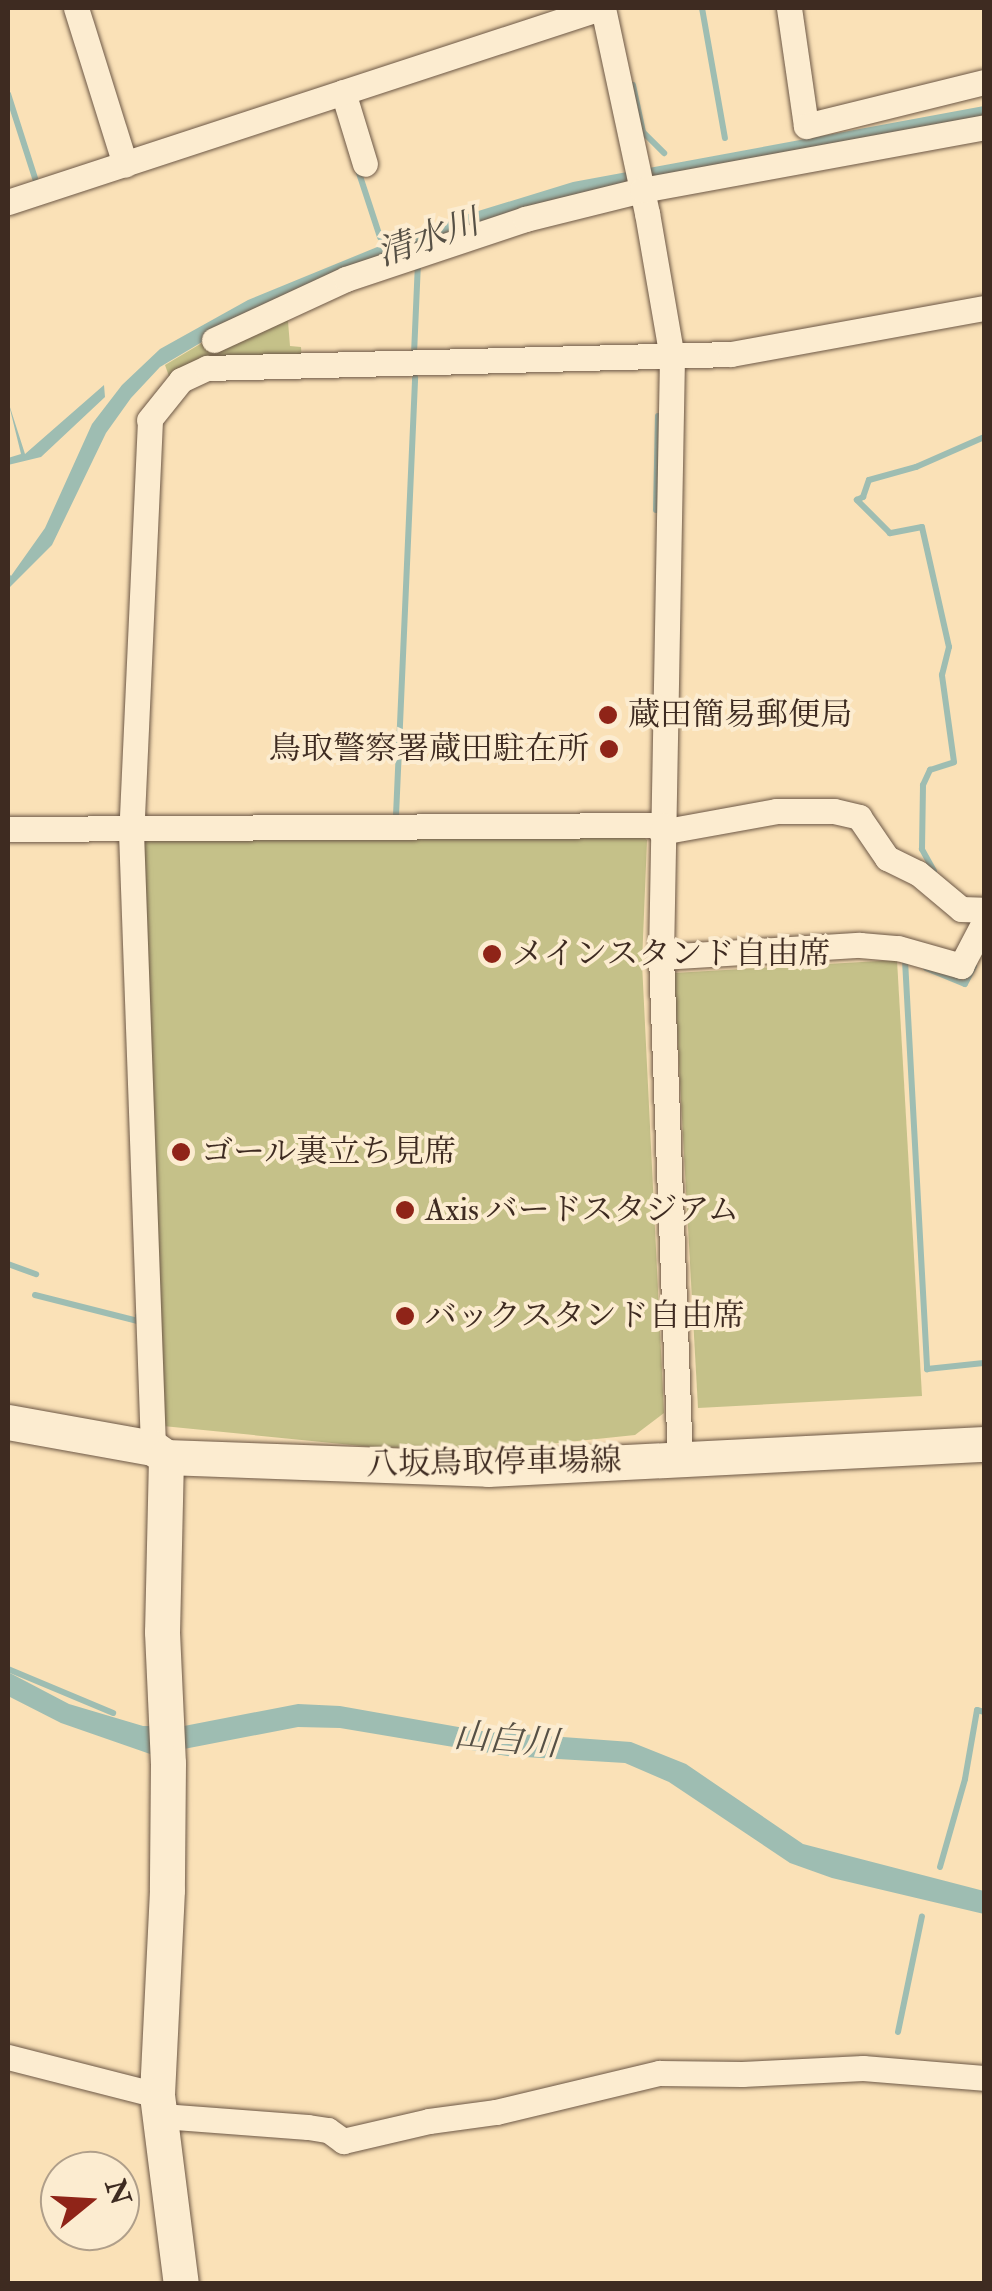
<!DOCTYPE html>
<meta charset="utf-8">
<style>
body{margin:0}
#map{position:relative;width:992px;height:2291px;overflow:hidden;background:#fae1b7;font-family:"IM FELL Double Pica","Noto Serif JP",serif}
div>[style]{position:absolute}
.green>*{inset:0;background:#c5c189}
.water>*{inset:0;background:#9ebdb2}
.stream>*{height:6px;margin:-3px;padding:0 3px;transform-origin:3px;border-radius:3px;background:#9ebdb2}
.roads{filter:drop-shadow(0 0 2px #6d5846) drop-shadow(0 0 2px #6d5846)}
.street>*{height:25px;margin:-12.5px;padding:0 12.5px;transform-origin:12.5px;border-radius:12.5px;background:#fcecd0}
.secondary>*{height:35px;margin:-17.5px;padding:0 17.5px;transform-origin:17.5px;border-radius:17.5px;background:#fcecd0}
.dots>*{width:28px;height:28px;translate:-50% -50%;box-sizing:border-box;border:5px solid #fcecd0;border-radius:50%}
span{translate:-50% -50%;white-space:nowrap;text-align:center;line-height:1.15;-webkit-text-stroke:8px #fcecd0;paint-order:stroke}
.poi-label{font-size:32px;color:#3e2b21}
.left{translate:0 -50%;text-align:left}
.right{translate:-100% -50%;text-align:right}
.street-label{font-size:32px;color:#3e2b21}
.water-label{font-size:35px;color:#565045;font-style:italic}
.frame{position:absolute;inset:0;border:10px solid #3e2b21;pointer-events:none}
.north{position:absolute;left:40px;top:2151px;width:100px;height:100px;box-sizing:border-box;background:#fcecd0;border:2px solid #b09f8a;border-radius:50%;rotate:72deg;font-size:28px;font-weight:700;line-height:40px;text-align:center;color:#3e2b21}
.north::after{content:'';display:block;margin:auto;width:35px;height:45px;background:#8f2418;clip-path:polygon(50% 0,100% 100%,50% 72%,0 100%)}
</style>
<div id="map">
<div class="green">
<i style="clip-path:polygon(287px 309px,290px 346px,301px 347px,302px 360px,171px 382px,165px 365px,207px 340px)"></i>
<i style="clip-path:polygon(642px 835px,647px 840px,642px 963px,664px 1413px,635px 1435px,490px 1450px,372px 1447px,163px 1426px,141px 846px,148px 839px)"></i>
<i style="clip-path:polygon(897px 960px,922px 1396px,698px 1408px,674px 973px)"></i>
</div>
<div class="water">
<i style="clip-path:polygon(984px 106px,984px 122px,653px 181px,239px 320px,160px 367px,131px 398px,106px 433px,52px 545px,8px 589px,8px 572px,11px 576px,45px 528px,92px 424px,122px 385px,160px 349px,248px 300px,426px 227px,573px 182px)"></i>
<i style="clip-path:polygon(104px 385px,105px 397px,41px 457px,8px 465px,8px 458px,21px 454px,8px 401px,25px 454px)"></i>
<i style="clip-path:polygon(8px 1672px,69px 1704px,143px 1726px,184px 1726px,298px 1704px,340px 1706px,481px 1731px,631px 1742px,686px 1764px,803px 1844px,984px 1891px,984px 1914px,832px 1878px,790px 1863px,669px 1782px,625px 1763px,507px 1756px,340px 1728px,298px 1727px,153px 1755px,61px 1723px,8px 1696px)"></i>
</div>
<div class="stream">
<i style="left:702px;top:8px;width:132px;rotate:80deg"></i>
<i style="left:633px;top:85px;width:48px;rotate:78deg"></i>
<i style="left:643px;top:132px;width:30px;rotate:45deg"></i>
<i style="left:8px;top:94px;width:91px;rotate:72.2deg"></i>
<i style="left:358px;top:170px;width:71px;rotate:71.8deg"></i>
<i style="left:414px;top:354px;width:92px;rotate:-87.5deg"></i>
<i style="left:656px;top:510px;width:94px;rotate:-88.8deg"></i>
<i style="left:396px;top:816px;width:439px;rotate:-87.5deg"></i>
<i style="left:934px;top:871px;width:25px;rotate:-119deg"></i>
<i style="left:922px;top:849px;width:64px;rotate:-89.1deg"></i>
<i style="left:923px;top:785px;width:17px;rotate:-65deg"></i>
<i style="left:930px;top:770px;width:25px;rotate:-18deg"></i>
<i style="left:954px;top:762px;width:88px;rotate:-97.9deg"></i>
<i style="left:942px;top:675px;width:29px;rotate:-76deg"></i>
<i style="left:949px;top:647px;width:123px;rotate:-102.7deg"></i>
<i style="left:922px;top:527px;width:33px;rotate:169deg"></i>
<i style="left:890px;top:533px;width:47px;rotate:-135deg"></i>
<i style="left:857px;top:500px;width:7px;rotate:-27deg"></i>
<i style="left:863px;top:497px;width:18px;rotate:-71deg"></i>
<i style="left:869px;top:480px;width:49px;rotate:-15.5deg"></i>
<i style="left:916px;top:467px;width:74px;rotate:-23.8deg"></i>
<i style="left:905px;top:960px;width:410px;rotate:86.9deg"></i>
<i style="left:927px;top:1369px;width:57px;rotate:-6deg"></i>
<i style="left:926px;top:968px;width:42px;rotate:22.3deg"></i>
<i style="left:965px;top:984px;width:20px;rotate:-63deg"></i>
<i style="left:8px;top:1264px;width:30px;rotate:20deg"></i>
<i style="left:35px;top:1295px;width:106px;rotate:14.2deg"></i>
<i style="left:138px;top:1321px;width:5px;rotate:-90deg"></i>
<i style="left:8px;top:1669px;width:114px;rotate:22.7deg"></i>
<i style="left:940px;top:1867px;width:91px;rotate:-74.1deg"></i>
<i style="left:965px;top:1779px;width:70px;rotate:-80.1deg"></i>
<i style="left:977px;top:1710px;width:7px;rotate:16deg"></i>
<i style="left:898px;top:2032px;width:118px;rotate:-78.3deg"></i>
</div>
<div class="roads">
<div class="street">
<i style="left:76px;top:8px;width:164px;rotate:72.6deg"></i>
<i style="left:603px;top:8px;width:210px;rotate:77.9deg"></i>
<i style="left:647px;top:213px;width:146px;rotate:80.2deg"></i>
<i style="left:672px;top:357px;width:600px;rotate:91.05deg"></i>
<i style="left:661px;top:957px;width:503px;rotate:87.84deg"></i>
<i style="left:789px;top:8px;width:119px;rotate:81.8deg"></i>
<i style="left:806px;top:126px;width:183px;rotate:-13.9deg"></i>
<i style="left:343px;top:92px;width:75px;rotate:73deg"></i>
<i style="left:8px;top:202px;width:623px;rotate:-18.14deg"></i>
<i style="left:214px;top:340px;width:145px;rotate:-24.8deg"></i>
<i style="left:346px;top:279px;width:189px;rotate:-18.5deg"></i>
<i style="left:525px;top:219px;width:121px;rotate:-13.9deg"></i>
<i style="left:642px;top:190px;width:348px;rotate:-10.4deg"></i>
<i style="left:149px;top:420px;width:51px;rotate:-51.3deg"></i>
<i style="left:181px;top:380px;width:29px;rotate:-25deg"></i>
<i style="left:207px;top:368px;width:524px;rotate:-1.53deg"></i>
<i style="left:731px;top:354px;width:257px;rotate:-10.3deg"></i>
<i style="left:150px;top:420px;width:412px;rotate:92.6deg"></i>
<i style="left:131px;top:832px;width:616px;rotate:87.95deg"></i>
<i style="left:8px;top:829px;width:653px;rotate:-0.35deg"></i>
<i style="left:661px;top:832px;width:117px;rotate:-10.3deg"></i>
<i style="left:776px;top:811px;width:58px"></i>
<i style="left:834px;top:811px;width:26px;rotate:13deg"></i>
<i style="left:859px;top:817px;width:50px;rotate:55.7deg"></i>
<i style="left:887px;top:858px;width:34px;rotate:26deg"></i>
<i style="left:918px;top:873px;width:56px;rotate:39.9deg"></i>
<i style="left:961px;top:909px;width:23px;rotate:2deg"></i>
<i style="left:661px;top:957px;width:199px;rotate:-3.5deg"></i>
<i style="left:860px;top:945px;width:38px;rotate:5deg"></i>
<i style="left:898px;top:948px;width:66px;rotate:15.9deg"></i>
<i style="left:961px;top:966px;width:50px;rotate:-62.4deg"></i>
<i style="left:8px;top:2057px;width:154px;rotate:14.3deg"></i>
<i style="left:162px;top:2116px;width:146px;rotate:4.3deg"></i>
<i style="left:308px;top:2127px;width:20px;rotate:9deg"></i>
<i style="left:328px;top:2130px;width:19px;rotate:36deg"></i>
<i style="left:343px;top:2141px;width:88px;rotate:-13.1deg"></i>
<i style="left:429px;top:2121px;width:68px;rotate:-7.7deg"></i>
<i style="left:496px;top:2112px;width:168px;rotate:-13.5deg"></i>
<i style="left:659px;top:2073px;width:83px;rotate:0.7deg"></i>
<i style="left:742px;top:2074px;width:121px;rotate:-2.8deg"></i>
<i style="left:863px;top:2068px;width:121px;rotate:4.7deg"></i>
</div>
<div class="secondary">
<i style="left:8px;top:1422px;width:147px;rotate:10.2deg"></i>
<i style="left:153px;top:1448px;width:16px;rotate:35deg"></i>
<i style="left:166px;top:1457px;width:322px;rotate:2.1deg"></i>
<i style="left:488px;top:1469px;width:497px;rotate:-2.9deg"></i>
<i style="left:166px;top:1457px;width:175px;rotate:91.3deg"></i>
<i style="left:162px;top:1632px;width:131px;rotate:87.4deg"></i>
<i style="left:168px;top:1763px;width:127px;rotate:90.5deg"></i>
<i style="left:167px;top:1890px;width:205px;rotate:92.8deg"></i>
<i style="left:157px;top:2095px;width:191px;rotate:82.8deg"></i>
</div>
</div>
<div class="dots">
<i style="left:608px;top:715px;background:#8f2418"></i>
<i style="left:609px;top:749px;background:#8f2418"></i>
<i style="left:492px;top:954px;background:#8f2418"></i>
<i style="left:181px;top:1152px;background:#8f2418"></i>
<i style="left:405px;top:1210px;background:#8f2418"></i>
<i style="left:405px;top:1316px;background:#8f2418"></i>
</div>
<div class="poi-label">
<span class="left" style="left:628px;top:715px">蔵田簡易郵便局</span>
<span class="right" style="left:589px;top:749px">鳥取警察署蔵田駐在所</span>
<span class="left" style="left:512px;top:954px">メインスタンド自由席</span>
<span class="left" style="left:201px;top:1152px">ゴール裏立ち見席</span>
<span class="left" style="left:425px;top:1210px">Axis バードスタジアム</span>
<span class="left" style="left:425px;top:1316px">バックスタンド自由席</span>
</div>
<div class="street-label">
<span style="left:494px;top:1463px;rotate:-1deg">八坂鳥取停車場線</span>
</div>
<div class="water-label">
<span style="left:428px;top:238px;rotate:-19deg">清水川</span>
<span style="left:506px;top:1740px;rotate:5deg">山白川</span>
</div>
<div class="frame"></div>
<div class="north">N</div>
</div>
